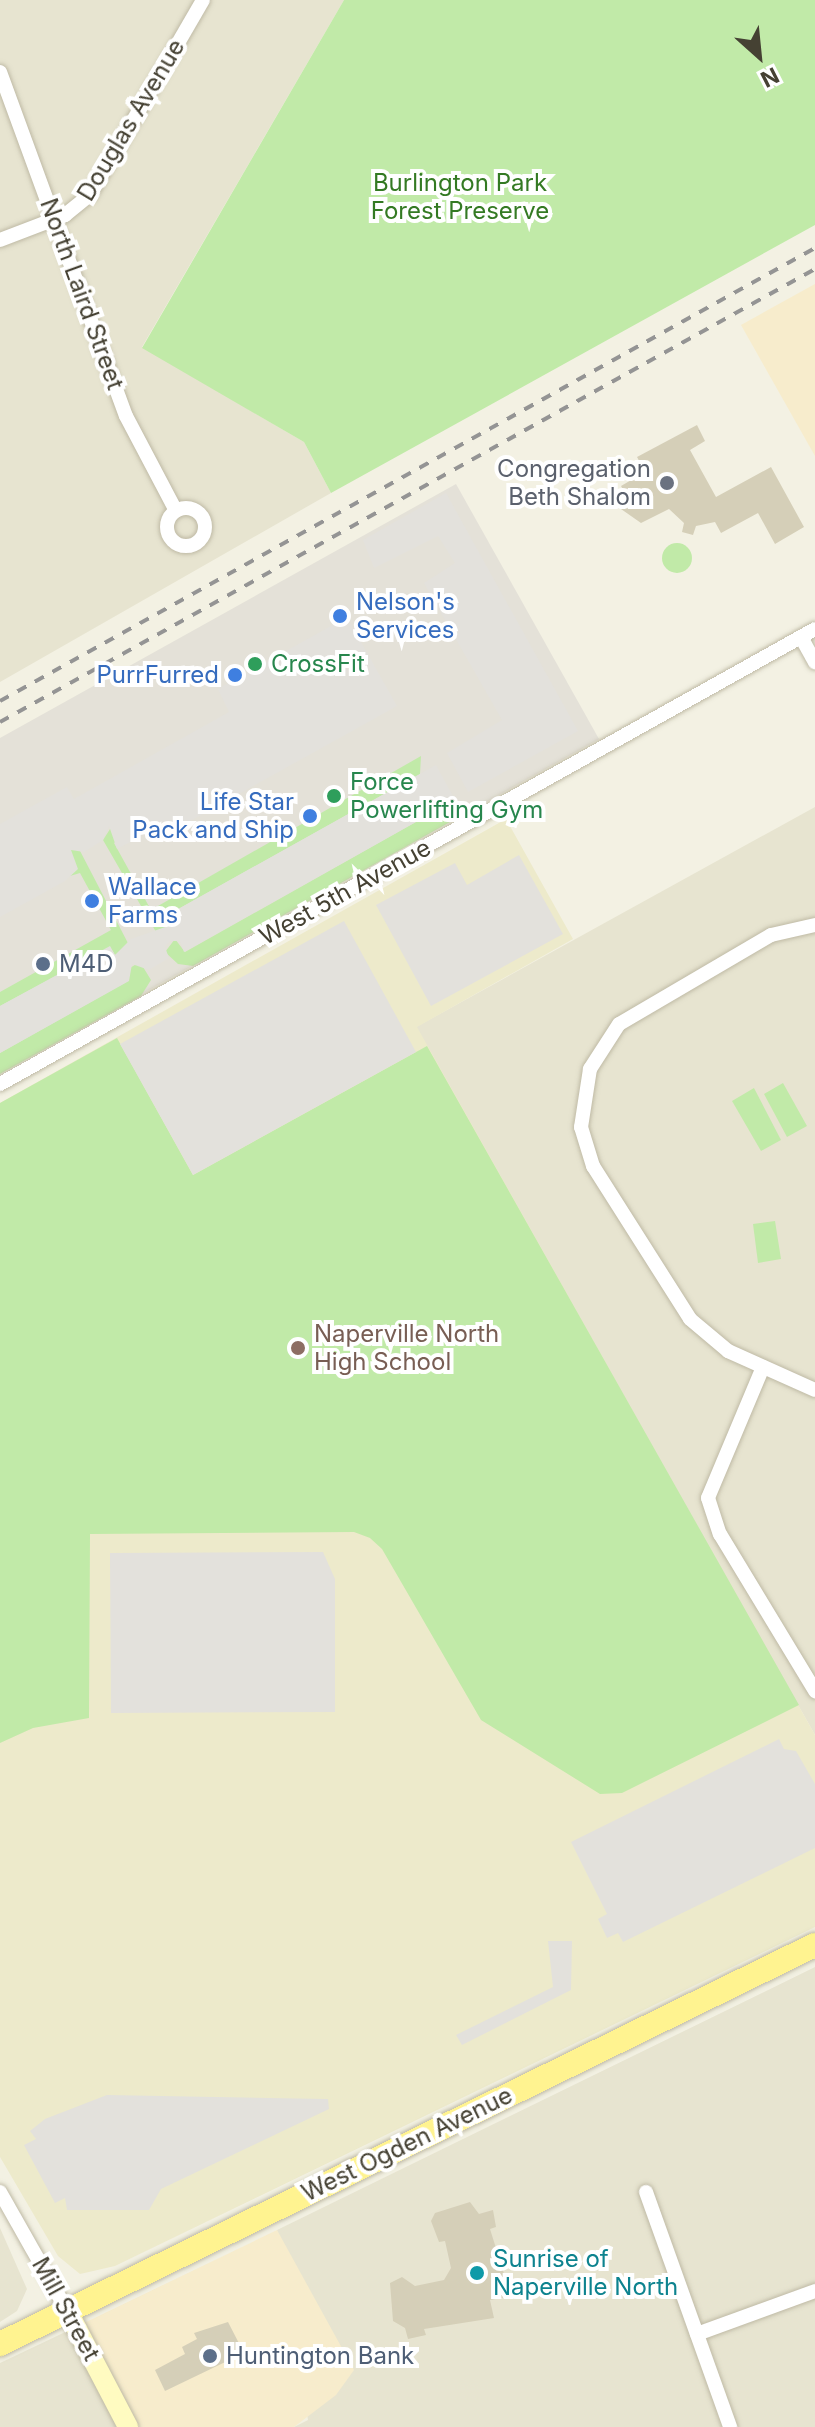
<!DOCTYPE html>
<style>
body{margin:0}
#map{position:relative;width:815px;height:2427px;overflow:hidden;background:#f3f1e3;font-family:Inter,sans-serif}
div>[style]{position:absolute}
.residential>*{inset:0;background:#e7e4d0}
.commercial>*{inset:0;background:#f7eccc}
.industrial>*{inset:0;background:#e4e1d8}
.education>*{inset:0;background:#edeacb}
.green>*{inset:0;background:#c1eaa8}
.round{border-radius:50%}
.parking>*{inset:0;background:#e3e1dc}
.building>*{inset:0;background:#d5cfb8}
.roads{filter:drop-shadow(0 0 2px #bfbaa5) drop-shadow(0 0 2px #bfbaa5)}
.street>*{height:14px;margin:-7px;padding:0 7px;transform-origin:7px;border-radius:7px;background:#fff}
.street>.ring{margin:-7px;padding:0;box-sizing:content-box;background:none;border:14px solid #fff;border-radius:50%}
.secondary>*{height:20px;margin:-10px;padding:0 10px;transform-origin:10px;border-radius:10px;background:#fffbc1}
.primary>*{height:24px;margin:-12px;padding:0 12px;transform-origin:12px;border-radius:12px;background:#fff390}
.rail>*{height:4px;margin-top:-2px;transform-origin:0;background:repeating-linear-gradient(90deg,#949494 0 10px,transparent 0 20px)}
.dots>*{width:22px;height:22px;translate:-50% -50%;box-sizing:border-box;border:4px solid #fff;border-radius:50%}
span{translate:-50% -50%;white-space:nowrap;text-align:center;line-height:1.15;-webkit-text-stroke:8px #fff;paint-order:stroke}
.street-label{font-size:24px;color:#454133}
.park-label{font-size:24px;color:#347a23}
.worship-label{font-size:24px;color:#5b616d}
.right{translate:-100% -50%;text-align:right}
.shop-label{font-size:24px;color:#366cbe}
.left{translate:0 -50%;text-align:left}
.leisure-label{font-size:24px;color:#27864d}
.service-label{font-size:24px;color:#4e5e75}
.education-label{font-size:24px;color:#785e54}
.culture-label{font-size:24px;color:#0d838f}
.north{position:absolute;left:719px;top:16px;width:80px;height:80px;-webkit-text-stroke:6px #fff;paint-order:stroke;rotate:153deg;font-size:22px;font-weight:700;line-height:32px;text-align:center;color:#454133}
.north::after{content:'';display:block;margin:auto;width:28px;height:36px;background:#454133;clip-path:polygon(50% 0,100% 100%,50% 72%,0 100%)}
</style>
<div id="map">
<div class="residential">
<i style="clip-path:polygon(0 0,344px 0,142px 347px,304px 442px,331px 493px,0 682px)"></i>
<i style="clip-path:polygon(815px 807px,815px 1735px,416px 1027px)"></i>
<i style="clip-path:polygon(815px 1967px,815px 2427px,294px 2427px,308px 2420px,277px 2230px)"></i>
<i style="clip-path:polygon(0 2228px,27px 2289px,17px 2311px,0 2322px)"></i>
<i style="clip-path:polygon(80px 2325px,132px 2427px,0 2427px,0 2363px)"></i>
</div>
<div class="commercial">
<i style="clip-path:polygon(815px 284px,815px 456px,741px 325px)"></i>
<i style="clip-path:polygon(277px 2230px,354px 2370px,336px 2395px,294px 2427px,132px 2427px,80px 2325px)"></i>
</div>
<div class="industrial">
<i style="clip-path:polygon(456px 484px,599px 739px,0 1073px,0 738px)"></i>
</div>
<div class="education">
<i style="clip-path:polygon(506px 819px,573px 939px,417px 1027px,815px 1735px,815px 1927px,115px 2266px,80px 2274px,58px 2256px,0 2157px,0 1103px)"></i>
</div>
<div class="green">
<i style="clip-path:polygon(344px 0,815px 0,815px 225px,331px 493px,304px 442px,142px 348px)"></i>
<i class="round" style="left:662px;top:543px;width:30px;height:30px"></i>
<i style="clip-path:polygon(421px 756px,420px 774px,164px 917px,169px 926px,156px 932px,103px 840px,112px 826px,118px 840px,114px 843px,151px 910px)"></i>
<i style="clip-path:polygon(455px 800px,450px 822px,193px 966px,178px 964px,165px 952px,175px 939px,185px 952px)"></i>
<i style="clip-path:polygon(78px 847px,130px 947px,115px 955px,110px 947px,0 1006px,0 992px,111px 930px,80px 873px,63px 878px,70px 850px)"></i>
<i style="clip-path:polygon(140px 962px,151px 980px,141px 996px,0 1074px,0 1053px,128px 981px,128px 969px)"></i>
<i style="clip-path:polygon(117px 1038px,193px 1175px,427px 1046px,799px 1705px,622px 1793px,600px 1794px,481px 1720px,382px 1549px,370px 1538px,354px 1532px,90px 1534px,89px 1718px,33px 1728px,0 1743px,0 1103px)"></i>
<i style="clip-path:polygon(783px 1083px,807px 1126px,787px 1137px,764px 1094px)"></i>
<i style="clip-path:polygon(754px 1088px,781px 1140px,761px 1151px,732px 1101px)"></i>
<i style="clip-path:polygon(775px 1221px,781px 1259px,758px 1263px,753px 1224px)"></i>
</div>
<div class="parking">
<i style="clip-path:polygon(446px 493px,578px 731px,468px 792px,447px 753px,502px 720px,424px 583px,455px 563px,438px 536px,374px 568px,363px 540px)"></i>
<i style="clip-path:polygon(347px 617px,397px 706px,158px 839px,152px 830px,117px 849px,109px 826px,103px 840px,84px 852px,71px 850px,78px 869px,65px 881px,0 917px,0 824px,67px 787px,74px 799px,229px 712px,218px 689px)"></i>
<i style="clip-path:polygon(436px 765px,455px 800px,184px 952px,180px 941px,170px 941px,165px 947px,169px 958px,149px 970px,132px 964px,129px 981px,0 1053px,0 1006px,110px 946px,115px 955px,131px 939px,168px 926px,164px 917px)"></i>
<i style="clip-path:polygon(519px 855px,563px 934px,431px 1006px,376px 905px,455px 863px,467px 885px)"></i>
<i style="clip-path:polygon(344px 921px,416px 1052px,193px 1175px,120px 1044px)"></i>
<i style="clip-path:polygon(323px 1552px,335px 1579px,335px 1712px,111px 1713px,110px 1553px)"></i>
<i style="clip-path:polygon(779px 1739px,784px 1749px,796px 1751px,815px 1784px,815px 1848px,623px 1942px,618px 1933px,607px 1938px,598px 1919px,607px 1914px,571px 1842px)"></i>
<i style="clip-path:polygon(548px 1941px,572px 1941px,571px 1990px,462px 2045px,456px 2035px,553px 1987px)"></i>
<i style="clip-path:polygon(107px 2095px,328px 2099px,329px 2109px,161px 2189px,149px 2210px,67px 2210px,65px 2198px,55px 2203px,24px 2145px,36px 2139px,30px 2131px,45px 2119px)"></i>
</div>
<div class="building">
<i style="clip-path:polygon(697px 425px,705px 441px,690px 450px,716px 497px,771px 467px,804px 527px,775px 544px,758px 513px,721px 533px,715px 522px,696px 526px,693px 535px,682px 532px,684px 523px,669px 509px,641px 523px,621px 509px,626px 495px,621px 486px,645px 472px,637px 457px)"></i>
<i style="clip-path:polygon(470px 2202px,479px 2214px,493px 2210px,496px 2227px,490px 2229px,511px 2296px,490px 2300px,494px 2318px,424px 2329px,426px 2335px,408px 2339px,405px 2328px,393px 2321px,390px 2283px,402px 2277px,415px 2286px,444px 2280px,451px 2268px,445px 2241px,439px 2242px,431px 2221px,435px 2213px)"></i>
<i style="clip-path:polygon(228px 2322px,244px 2353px,165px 2391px,155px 2370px,185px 2354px,182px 2347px,197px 2339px,194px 2333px)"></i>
</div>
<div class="roads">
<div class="street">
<i style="left:0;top:72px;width:366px;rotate:69.9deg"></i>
<i style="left:126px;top:416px;width:107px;rotate:62.2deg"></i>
<i style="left:0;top:240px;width:70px;rotate:-21deg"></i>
<i style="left:65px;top:215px;width:32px;rotate:-39deg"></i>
<i style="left:90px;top:195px;width:225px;rotate:-59.9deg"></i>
<i class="ring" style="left:167px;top:508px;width:24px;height:24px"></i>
<i style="left:801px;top:637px;width:29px;rotate:61deg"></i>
<i style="left:815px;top:925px;width:45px;rotate:167.2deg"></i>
<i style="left:771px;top:935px;width:176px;rotate:149.6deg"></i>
<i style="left:619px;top:1024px;width:54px;rotate:122.8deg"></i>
<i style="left:590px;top:1069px;width:59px;rotate:98.8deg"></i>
<i style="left:581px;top:1127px;width:41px;rotate:72.9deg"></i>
<i style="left:593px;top:1166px;width:181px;rotate:57.6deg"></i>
<i style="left:690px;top:1319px;width:50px;rotate:40.1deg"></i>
<i style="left:728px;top:1351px;width:95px;rotate:24.1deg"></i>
<i style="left:0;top:1084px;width:933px;rotate:-29.17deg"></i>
<i style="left:763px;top:1367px;width:142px;rotate:112.8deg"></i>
<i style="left:708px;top:1498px;width:38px;rotate:72deg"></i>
<i style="left:720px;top:1534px;width:184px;rotate:58.8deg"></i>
<i style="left:0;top:2192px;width:138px;rotate:60.5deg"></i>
<i style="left:646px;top:2192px;width:250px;rotate:70.3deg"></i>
<i style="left:697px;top:2334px;width:126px;rotate:-20deg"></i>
</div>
<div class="secondary">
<i style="left:68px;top:2312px;width:130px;rotate:62.4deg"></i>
</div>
<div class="primary">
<i style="left:0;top:2344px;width:907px;rotate:-26.09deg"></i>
</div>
</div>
<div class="rail">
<i style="left:0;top:701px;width:932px;rotate:-29.07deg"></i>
<i style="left:0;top:722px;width:932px;rotate:-29.07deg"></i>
</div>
<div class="dots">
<i style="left:667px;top:483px;background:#6b7280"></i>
<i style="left:340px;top:616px;background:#3f7fe0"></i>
<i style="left:255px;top:664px;background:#2e9e5b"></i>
<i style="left:235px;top:675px;background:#3f7fe0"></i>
<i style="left:334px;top:796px;background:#2e9e5b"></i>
<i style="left:310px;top:816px;background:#3f7fe0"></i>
<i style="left:92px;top:901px;background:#3f7fe0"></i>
<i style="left:43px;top:964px;background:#5c6f8a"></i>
<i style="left:298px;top:1348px;background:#8d6e63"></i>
<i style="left:477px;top:2273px;background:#0f9aa8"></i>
<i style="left:210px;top:2356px;background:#5c6f8a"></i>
</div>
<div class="street-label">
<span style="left:131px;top:120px;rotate:-59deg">Douglas Avenue</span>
<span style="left:82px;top:294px;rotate:70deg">North Laird Street</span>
<span style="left:345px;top:892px;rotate:-29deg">West 5th Avenue</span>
<span style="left:407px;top:2144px;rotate:-26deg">West Ogden Avenue</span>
<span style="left:66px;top:2309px;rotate:61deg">Mill Street</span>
</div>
<div class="park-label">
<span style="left:460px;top:197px">Burlington Park<br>Forest Preserve</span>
</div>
<div class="worship-label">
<span class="right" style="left:651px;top:483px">Congregation<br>Beth Shalom</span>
</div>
<div class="shop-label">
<span class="left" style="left:356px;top:616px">Nelson's<br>Services</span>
<span class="right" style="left:219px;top:675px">PurrFurred</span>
<span class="right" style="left:294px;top:816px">Life Star<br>Pack and Ship</span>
<span class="left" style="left:108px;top:901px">Wallace<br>Farms</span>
</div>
<div class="leisure-label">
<span class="left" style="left:271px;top:664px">CrossFit</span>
<span class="left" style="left:350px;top:796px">Force<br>Powerlifting Gym</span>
</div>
<div class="service-label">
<span class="left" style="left:59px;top:964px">M4D</span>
<span class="left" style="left:226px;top:2356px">Huntington Bank</span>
</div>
<div class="education-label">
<span class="left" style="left:314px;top:1348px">Naperville North<br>High School</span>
</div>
<div class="culture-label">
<span class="left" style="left:493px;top:2273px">Sunrise of<br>Naperville North</span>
</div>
<div class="north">N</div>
</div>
